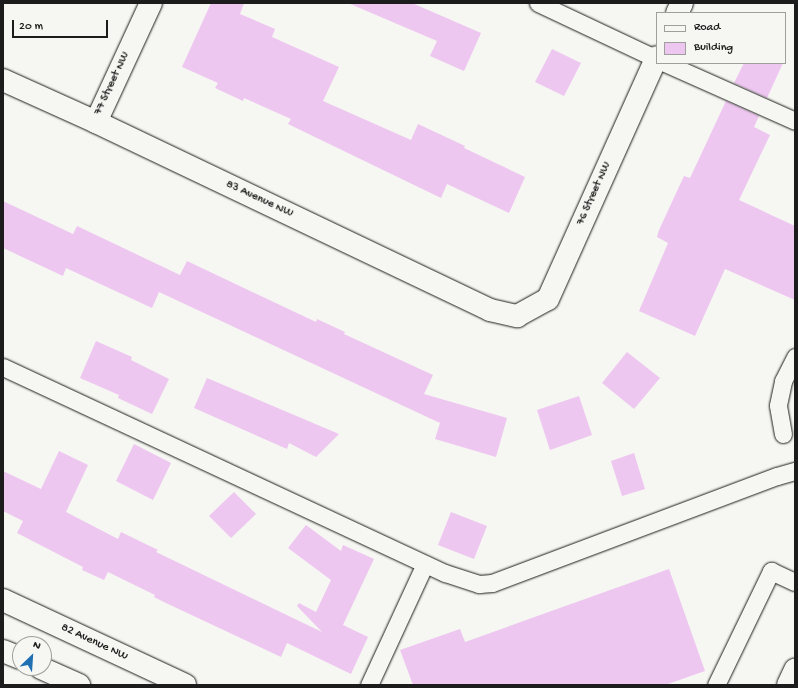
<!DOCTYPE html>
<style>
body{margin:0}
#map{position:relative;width:798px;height:688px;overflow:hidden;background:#f6f6f2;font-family:"Gochi Hand",sans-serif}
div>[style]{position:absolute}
.building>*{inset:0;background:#eec7f1}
.roads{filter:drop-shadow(0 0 1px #1c1c1c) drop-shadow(0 0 1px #1c1c1c)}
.lane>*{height:17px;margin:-8.5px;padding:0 8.5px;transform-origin:8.5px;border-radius:8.5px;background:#f6f6f2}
.street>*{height:22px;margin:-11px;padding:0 11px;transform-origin:11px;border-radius:11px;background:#f6f6f2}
.secondary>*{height:22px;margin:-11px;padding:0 11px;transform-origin:11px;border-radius:11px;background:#f6f6f2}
.primary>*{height:22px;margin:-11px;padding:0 11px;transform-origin:11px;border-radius:11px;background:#f6f6f2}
span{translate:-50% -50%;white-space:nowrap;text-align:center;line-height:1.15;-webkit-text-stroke:4px #f6f6f2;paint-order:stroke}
.street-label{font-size:12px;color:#1c1c1c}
.frame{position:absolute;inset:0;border:4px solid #1c1c1c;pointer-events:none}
.legend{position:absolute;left:656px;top:12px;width:130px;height:52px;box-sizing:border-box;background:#f6f6f2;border:1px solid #9f9f9c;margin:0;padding:5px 7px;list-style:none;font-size:12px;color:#1c1c1c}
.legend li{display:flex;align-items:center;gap:8px;height:20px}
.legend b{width:20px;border:1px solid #9f9f9c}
.north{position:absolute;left:12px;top:636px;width:40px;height:40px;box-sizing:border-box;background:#f6f6f2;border:1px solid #9f9f9c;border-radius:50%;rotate:25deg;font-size:11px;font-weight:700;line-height:16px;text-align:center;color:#1c1c1c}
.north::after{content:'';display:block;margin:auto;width:14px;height:18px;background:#1f6fb2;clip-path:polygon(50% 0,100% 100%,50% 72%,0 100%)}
.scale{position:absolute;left:12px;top:20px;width:96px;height:18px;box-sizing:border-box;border:2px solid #1c1c1c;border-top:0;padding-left:5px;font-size:12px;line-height:14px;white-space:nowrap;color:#1c1c1c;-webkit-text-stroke:3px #f6f6f2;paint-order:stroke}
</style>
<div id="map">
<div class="building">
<i style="clip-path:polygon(211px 3px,244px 3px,240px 14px,275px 29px,272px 37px,339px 67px,323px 101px,411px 140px,418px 124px,465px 146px,464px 148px,525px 177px,509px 213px,447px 184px,441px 198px,288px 124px,291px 119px,244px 98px,243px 101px,215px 88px,218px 83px,182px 67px)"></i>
<i style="clip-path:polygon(348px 3px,412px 3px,481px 33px,464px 71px,430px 56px,437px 41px)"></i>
<i style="clip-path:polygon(552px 49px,581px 63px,564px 96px,535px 82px)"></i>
<i style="clip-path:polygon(744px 63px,783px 63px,767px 98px,734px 83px)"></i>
<i style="clip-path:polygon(726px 101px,759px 116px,754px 127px,770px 135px,739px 200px,795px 226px,795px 300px,725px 269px,695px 336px,639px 311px,668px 243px,657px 237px,659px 230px,684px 176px,690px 178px)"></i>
<i style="clip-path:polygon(3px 201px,73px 234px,77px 226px,180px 275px,187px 261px,316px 322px,317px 319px,345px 332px,344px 334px,433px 375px,424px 394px,507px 418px,496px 457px,435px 439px,440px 423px,159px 292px,152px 308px,66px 268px,63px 276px,3px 248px)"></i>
<i style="clip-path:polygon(96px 341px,132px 357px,131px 360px,169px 379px,152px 414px,118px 398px,119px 395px,80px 378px)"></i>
<i style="clip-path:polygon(627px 352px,660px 378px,634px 409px,602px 383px)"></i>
<i style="clip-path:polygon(207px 378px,339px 434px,316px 457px,289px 443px,287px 449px,194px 408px)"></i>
<i style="clip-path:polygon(579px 396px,592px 435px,550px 450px,537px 410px)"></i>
<i style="clip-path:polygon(134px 444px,171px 463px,153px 500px,116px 481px)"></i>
<i style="clip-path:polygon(59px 451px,88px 465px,66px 512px,118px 539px,121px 532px,158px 550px,156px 552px,322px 632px,297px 606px,299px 603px,316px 612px,331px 580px,288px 548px,306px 525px,341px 551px,343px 545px,374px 559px,343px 625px,368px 637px,351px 674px,287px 643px,281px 657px,166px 603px,154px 597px,155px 595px,108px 572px,104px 580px,82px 570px,83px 567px,17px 533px,23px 521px,3px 511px,3px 471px,41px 489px)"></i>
<i style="clip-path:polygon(634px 453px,645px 489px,622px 496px,611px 461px)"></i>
<i style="clip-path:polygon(234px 492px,256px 514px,231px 538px,209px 516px)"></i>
<i style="clip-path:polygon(451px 512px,487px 526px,474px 559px,438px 545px)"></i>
<i style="clip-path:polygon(669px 569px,705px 671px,665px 685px,413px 685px,400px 650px,460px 629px,465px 642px)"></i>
</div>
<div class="roads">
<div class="lane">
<i style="left:538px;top:3px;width:132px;rotate:25.2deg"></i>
<i style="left:665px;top:63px;width:142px;rotate:24deg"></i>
<i style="left:3px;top:367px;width:488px;rotate:25deg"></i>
<i style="left:445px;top:573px;width:36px;rotate:18deg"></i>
<i style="left:479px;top:584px;width:13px;rotate:-4deg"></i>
<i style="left:492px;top:583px;width:304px;rotate:-20.6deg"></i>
<i style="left:777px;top:476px;width:19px;rotate:-16deg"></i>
<i style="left:783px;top:434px;width:29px;rotate:-100deg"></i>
<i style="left:778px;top:405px;width:25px;rotate:-78deg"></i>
<i style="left:783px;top:381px;width:27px;rotate:-63deg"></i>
<i style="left:369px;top:685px;width:133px;rotate:-65.2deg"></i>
<i style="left:716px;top:685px;width:127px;rotate:-64.2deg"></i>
<i style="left:771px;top:571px;width:26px;rotate:25deg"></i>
</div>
<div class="street">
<i style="left:677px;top:13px;width:11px;rotate:-63deg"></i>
<i style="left:3px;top:80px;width:102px;rotate:24.3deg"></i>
<i style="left:96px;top:122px;width:437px;rotate:25.5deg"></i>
<i style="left:490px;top:310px;width:28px;rotate:13deg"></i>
<i style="left:517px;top:316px;width:35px;rotate:-29deg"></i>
<i style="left:548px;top:299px;width:265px;rotate:-65.8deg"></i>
<i style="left:96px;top:122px;width:131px;rotate:-65.2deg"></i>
<i style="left:3px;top:600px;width:201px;rotate:25deg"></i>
</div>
<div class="secondary">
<i style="left:3px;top:651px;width:18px;rotate:22deg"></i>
<i style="left:41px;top:668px;width:42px;rotate:24.1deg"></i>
</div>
<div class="primary">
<i style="left:788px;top:685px;width:17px;rotate:-65deg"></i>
</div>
</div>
<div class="street-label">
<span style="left:113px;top:84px;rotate:-65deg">77 Street NW</span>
<span style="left:595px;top:194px;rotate:-66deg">76 Street NW</span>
<span style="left:259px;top:200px;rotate:25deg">83 Avenue NW</span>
<span style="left:94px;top:643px;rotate:25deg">82 Avenue NW</span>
</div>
<div class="frame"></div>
<ul class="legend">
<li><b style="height:5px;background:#f6f6f2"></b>Road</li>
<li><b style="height:11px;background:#eec7f1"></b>Building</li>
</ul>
<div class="north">N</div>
<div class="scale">20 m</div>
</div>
